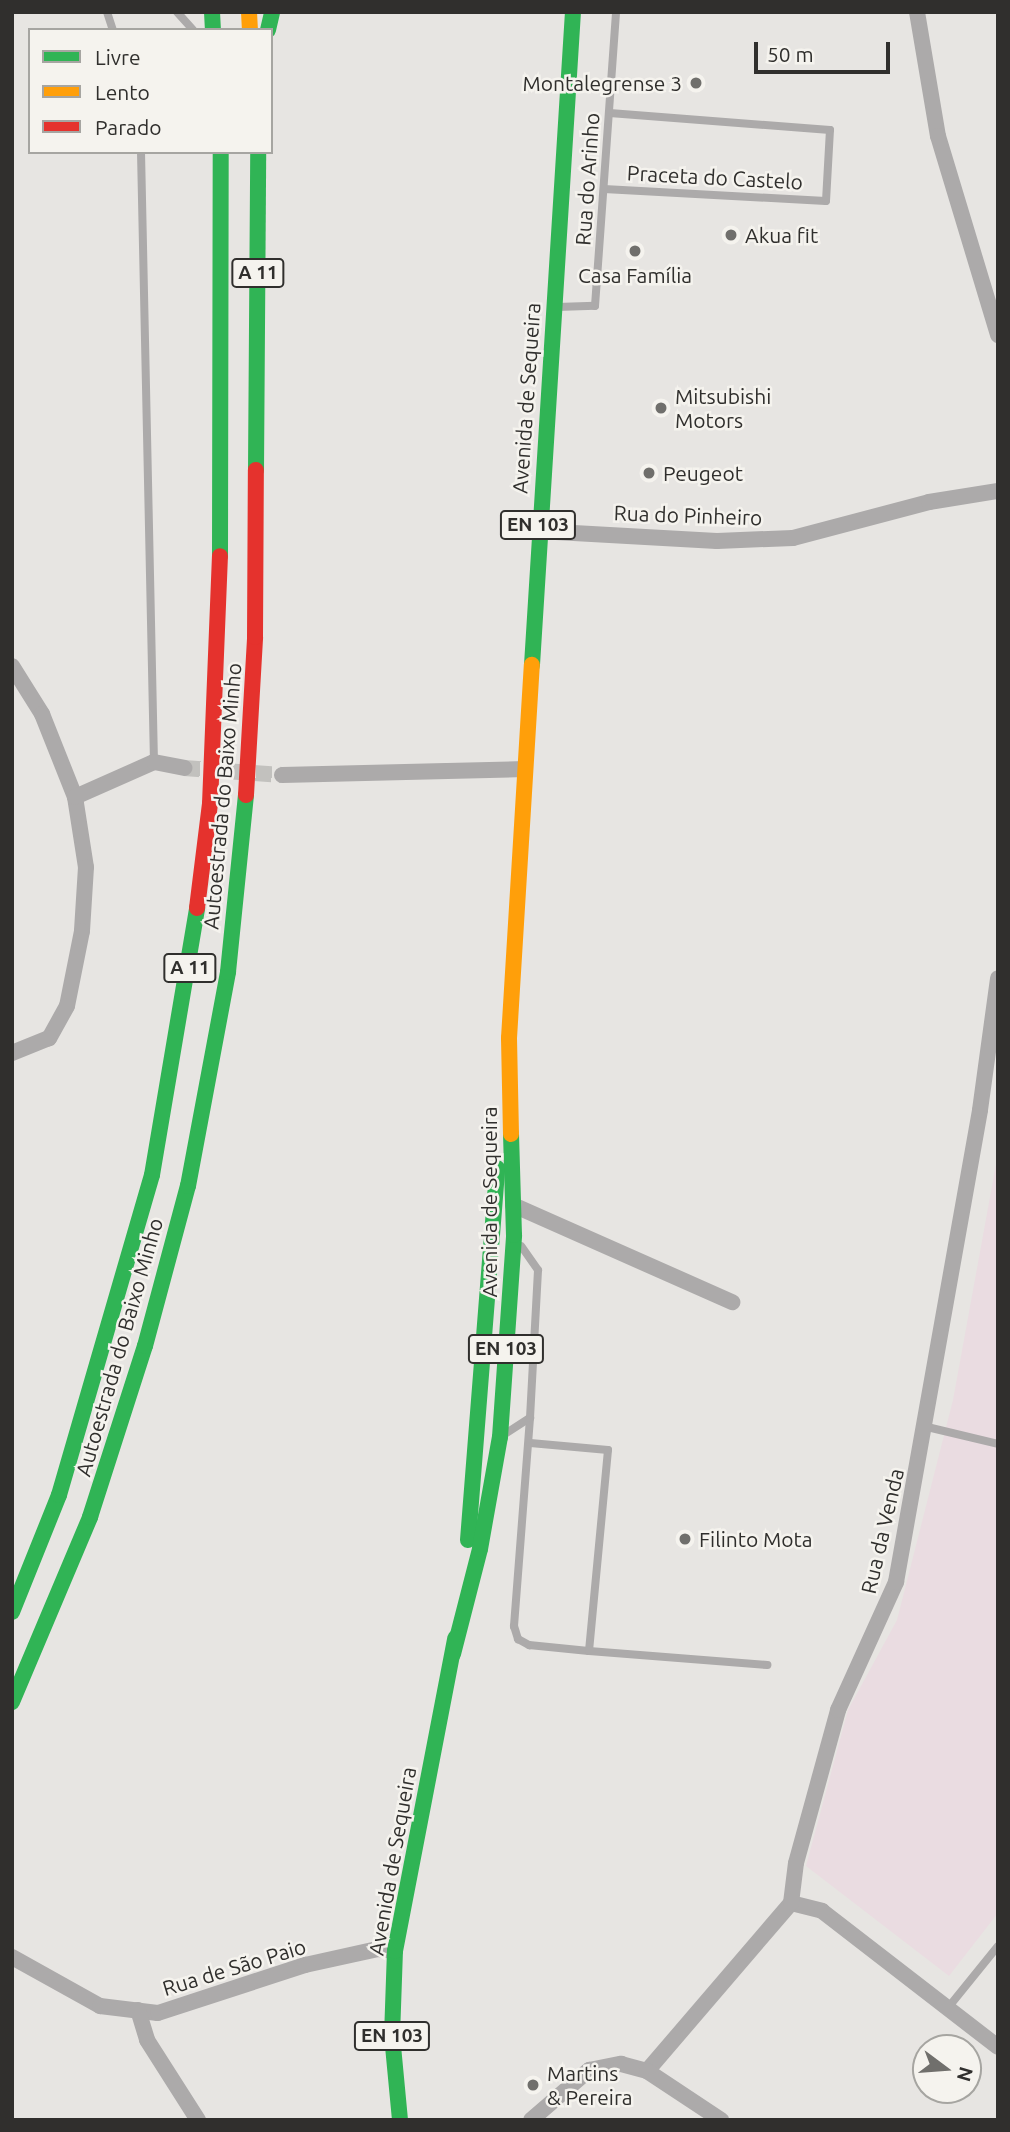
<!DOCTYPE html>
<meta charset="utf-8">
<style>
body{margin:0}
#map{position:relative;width:1010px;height:2132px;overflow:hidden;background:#e7e5e2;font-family:Ubuntu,sans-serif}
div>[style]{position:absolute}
.industrial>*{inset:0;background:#eadce1}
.street-tunnel>*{height:16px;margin-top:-8px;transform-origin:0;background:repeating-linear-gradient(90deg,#c2c1be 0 16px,transparent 0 24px)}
.lane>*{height:8px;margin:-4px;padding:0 4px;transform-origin:4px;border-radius:4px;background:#acaaaa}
.street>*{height:16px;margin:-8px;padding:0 8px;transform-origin:8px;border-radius:8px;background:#acaaaa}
.fast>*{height:16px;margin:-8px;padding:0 8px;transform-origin:8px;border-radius:8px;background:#30b455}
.slow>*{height:16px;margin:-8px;padding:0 8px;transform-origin:8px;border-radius:8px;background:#ff9f0a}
.jam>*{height:16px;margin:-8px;padding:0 8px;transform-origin:8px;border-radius:8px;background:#e5322d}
.dots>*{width:19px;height:19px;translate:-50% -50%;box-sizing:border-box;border:4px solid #f5f3ee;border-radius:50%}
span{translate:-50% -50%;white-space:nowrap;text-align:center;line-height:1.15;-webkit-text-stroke:5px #f5f3ee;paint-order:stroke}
.shield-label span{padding:2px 5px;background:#f5f3ee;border:2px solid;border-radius:5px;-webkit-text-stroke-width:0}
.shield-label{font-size:19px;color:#302f2d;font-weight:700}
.poi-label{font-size:21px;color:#302f2d}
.right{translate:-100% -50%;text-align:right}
.left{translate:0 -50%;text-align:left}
.street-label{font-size:21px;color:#302f2d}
.frame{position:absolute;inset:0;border:14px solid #302f2d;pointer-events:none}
.legend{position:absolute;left:28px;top:28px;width:245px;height:126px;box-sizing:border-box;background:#f5f3ee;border:2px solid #a6a5a1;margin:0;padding:9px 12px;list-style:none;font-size:21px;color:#302f2d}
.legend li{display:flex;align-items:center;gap:14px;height:35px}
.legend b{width:35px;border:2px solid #a6a5a1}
.north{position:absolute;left:912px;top:2034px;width:70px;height:70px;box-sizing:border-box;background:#f5f3ee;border:2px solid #a6a5a1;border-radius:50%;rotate:106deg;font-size:19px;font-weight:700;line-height:28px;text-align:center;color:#302f2d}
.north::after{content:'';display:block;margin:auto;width:24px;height:32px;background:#706f6c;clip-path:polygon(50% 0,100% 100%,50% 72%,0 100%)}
.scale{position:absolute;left:754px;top:42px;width:136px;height:32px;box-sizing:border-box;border:4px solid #302f2d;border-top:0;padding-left:9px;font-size:21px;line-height:24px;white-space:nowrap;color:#302f2d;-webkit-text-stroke:5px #f5f3ee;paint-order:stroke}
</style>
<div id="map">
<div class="industrial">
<i style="clip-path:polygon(998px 1153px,998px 1913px,949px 1976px,806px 1866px,848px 1710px,897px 1620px,953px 1400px)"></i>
</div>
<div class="street-tunnel">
<i style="left:184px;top:768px;width:98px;rotate:4.1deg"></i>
</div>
<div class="lane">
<i style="left:107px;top:12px;width:19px;rotate:72deg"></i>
<i style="left:177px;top:12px;width:24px;rotate:48deg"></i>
<i style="left:141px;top:152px;width:610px;rotate:88.78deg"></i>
<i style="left:604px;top:189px;width:222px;rotate:3.1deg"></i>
<i style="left:826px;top:201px;width:71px;rotate:-86.8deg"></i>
<i style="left:830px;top:130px;width:221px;rotate:-175.6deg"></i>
<i style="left:557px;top:307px;width:38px;rotate:-2deg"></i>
<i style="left:595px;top:306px;width:295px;rotate:-85.9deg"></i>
<i style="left:530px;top:1418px;width:209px;rotate:94.4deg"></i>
<i style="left:514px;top:1626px;width:14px;rotate:73deg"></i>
<i style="left:518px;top:1639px;width:13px;rotate:29deg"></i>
<i style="left:529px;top:1645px;width:60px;rotate:5.7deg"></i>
<i style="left:589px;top:1651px;width:202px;rotate:-84.6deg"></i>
<i style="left:608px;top:1450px;width:78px;rotate:-174.9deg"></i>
<i style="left:923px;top:1426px;width:77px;rotate:13.5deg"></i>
<i style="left:505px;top:1434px;width:30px;rotate:-33deg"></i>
<i style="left:530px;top:1418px;width:148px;rotate:-86.9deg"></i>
<i style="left:538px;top:1270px;width:29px;rotate:-125deg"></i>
<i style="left:589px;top:1651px;width:179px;rotate:4.5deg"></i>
<i style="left:947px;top:2009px;width:81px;rotate:-51deg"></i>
</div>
<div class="street">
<i style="left:917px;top:12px;width:126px;rotate:80.4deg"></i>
<i style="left:938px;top:136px;width:208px;rotate:73.2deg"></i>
<i style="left:538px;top:531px;width:179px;rotate:3.2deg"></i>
<i style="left:717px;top:541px;width:76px;rotate:-2.3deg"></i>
<i style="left:793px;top:538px;width:141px;rotate:-14.8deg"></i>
<i style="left:929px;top:502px;width:70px;rotate:-9.1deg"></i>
<i style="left:12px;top:666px;width:57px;rotate:58deg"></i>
<i style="left:42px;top:714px;width:89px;rotate:68.3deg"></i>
<i style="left:75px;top:797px;width:71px;rotate:81.1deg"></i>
<i style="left:86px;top:867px;width:64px;rotate:93.6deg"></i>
<i style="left:82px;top:931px;width:76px;rotate:101.3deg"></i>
<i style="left:67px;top:1006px;width:37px;rotate:119deg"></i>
<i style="left:49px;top:1038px;width:40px;rotate:158deg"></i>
<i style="left:282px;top:775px;width:243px;rotate:-1.4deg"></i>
<i style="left:75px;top:797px;width:86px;rotate:-23.9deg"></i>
<i style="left:154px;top:762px;width:31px;rotate:11deg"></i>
<i style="left:513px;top:1205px;width:240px;rotate:23.9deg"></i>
<i style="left:791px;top:1903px;width:32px;rotate:14deg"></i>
<i style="left:822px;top:1911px;width:222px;rotate:37.7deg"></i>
<i style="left:12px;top:1957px;width:101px;rotate:29.1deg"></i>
<i style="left:100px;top:2006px;width:58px;rotate:6.9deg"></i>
<i style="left:158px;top:2013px;width:155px;rotate:-18.1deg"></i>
<i style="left:305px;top:1965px;width:75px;rotate:-12.4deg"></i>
<i style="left:378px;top:1949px;width:17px;rotate:7deg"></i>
<i style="left:138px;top:2010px;width:31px;rotate:73deg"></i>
<i style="left:147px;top:2040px;width:95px;rotate:57.5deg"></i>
<i style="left:647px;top:2071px;width:221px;rotate:-49.4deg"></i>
<i style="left:791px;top:1903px;width:40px;rotate:-82.9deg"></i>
<i style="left:796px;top:1863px;width:159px;rotate:-74.6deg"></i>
<i style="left:838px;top:1710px;width:141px;rotate:-65.6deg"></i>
<i style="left:896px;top:1582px;width:479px;rotate:-79.9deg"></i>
<i style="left:980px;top:1110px;width:133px;rotate:-82.2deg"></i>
<i style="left:531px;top:2120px;width:77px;rotate:-40.8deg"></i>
<i style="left:589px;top:2070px;width:33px;rotate:-11deg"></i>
<i style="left:621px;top:2064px;width:27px;rotate:15deg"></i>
<i style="left:647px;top:2071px;width:89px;rotate:33.5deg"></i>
</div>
<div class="fast">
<i style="left:212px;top:12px;width:18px;rotate:87deg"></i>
<i style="left:268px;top:30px;width:18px;rotate:-77deg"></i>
<i style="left:256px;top:470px;width:318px;rotate:-89.6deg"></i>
<i style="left:220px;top:556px;width:404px;rotate:-89.9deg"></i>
<i style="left:532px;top:665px;width:654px;rotate:-86.41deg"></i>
<i style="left:468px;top:1540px;width:373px;rotate:-85.5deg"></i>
<i style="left:12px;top:1612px;width:126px;rotate:-68.1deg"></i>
<i style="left:59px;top:1495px;width:333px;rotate:-73.8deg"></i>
<i style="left:152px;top:1175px;width:271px;rotate:-80.4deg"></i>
<i style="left:453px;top:1654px;width:108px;rotate:-75.6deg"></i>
<i style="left:480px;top:1549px;width:114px;rotate:-79.9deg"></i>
<i style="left:500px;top:1437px;width:202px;rotate:-86deg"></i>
<i style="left:514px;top:1235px;width:101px;rotate:-91.7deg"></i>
<i style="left:12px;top:1702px;width:201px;rotate:-67.1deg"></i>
<i style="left:90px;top:1517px;width:180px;rotate:-72.2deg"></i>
<i style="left:145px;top:1346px;width:166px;rotate:-75deg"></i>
<i style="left:188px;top:1186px;width:218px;rotate:-79.4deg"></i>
<i style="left:228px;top:972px;width:178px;rotate:-84.2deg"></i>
<i style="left:400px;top:2120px;width:84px;rotate:-95.4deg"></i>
<i style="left:392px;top:2036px;width:85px;rotate:-88deg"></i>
<i style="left:395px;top:1951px;width:319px;rotate:-79.1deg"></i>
</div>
<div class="slow">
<i style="left:249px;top:12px;width:18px;rotate:87deg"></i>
<i style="left:511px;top:1134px;width:96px;rotate:-91.2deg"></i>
<i style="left:509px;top:1038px;width:374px;rotate:-86.5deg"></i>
</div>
<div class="jam">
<i style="left:246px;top:795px;width:158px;rotate:-86.7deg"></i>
<i style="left:255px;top:637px;width:167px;rotate:-89.7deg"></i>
<i style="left:197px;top:908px;width:105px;rotate:-82.9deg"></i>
<i style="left:210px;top:804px;width:248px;rotate:-87.7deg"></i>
</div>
<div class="dots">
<i style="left:696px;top:83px;background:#706f6c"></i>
<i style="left:731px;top:235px;background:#706f6c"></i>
<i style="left:635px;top:251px;background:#706f6c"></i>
<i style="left:661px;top:408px;background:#706f6c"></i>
<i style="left:649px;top:473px;background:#706f6c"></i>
<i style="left:685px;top:1539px;background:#706f6c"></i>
<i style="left:533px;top:2085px;background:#706f6c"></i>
</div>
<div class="shield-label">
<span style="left:258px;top:273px">A 11</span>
<span style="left:538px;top:525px">EN 103</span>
<span style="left:190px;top:968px">A 11</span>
<span style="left:506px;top:1349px">EN 103</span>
<span style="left:392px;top:2036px">EN 103</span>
</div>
<div class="poi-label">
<span class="right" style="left:682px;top:83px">Montalegrense 3</span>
<span class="left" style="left:745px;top:235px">Akua fit</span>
<span style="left:635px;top:275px">Casa Família</span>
<span class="left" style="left:675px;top:408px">Mitsubishi<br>Motors</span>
<span class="left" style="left:663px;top:473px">Peugeot</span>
<span class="left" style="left:699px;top:1539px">Filinto Mota</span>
<span class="left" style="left:547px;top:2085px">Martins<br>&amp; Pereira</span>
</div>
<div class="street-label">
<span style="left:715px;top:177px;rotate:3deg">Praceta do Castelo</span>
<span style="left:587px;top:179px;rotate:-86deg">Rua do Arinho</span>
<span style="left:526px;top:398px;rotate:-86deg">Avenida de Sequeira</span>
<span style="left:688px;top:515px;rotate:2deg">Rua do Pinheiro</span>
<span style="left:222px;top:796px;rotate:-85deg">Autoestrada do Baixo Minho</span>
<span style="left:489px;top:1202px;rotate:-90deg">Avenida de Sequeira</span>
<span style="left:119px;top:1347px;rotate:-74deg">Autoestrada do Baixo Minho</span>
<span style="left:882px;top:1531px;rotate:-77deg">Rua da Venda</span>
<span style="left:392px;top:1861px;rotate:-80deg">Avenida de Sequeira</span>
<span style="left:234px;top:1967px;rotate:-17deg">Rua de São Paio</span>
</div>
<div class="frame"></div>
<ul class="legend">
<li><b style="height:9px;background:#30b455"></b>Livre</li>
<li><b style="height:9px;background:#ff9f0a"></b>Lento</li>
<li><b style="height:9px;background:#e5322d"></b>Parado</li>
</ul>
<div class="north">N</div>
<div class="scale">50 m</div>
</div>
